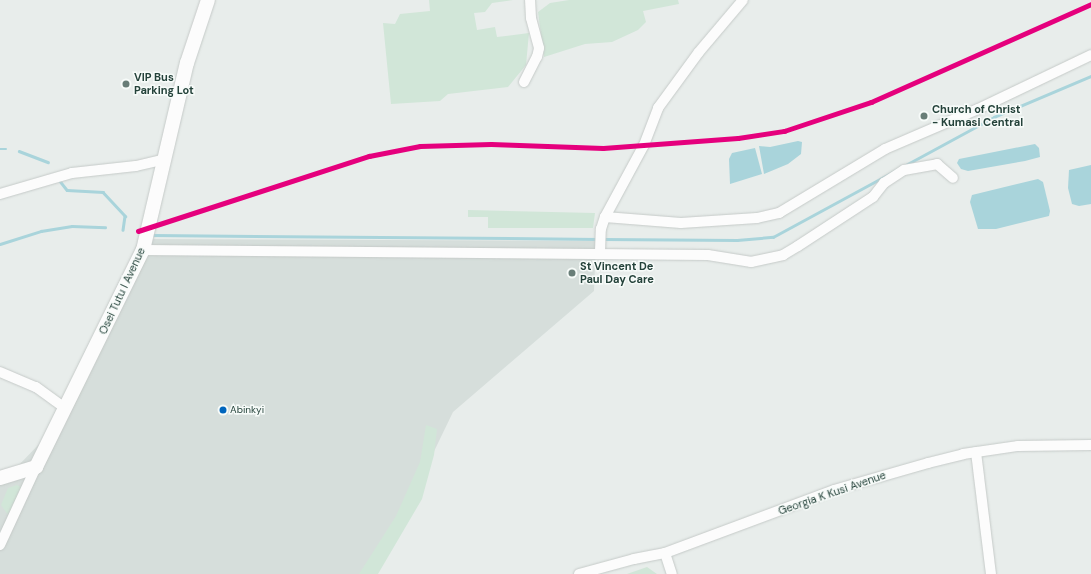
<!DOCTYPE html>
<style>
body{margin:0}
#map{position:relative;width:1091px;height:574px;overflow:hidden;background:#e8edeb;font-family:"DM Sans",sans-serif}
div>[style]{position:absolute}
.built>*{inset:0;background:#d6dedb}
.green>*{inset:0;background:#d1e6d8}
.water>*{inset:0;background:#a9d4db}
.stream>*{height:2.5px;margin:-1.25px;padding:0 1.25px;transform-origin:1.25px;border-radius:1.25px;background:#a9d4db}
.roads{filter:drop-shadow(0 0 1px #c5cac8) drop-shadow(0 0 1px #c5cac8)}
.street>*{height:10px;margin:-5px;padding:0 5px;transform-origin:5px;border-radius:5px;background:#fcfcfc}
.secondary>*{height:14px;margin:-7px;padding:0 7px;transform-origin:7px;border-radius:7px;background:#fcfcfc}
.rail-1>*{height:5px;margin:-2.5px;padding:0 2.5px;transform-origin:2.5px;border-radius:2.5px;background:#e5007d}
.dots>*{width:11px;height:11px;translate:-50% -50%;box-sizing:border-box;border:2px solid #f7fbf9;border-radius:50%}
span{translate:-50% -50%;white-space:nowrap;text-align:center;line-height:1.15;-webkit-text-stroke:3px #f7fbf9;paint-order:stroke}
.bus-label{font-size:10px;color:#24423a}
.left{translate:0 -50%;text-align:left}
.poi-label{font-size:11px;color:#24423a;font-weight:700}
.street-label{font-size:11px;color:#24423a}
</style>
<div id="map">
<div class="built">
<i style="clip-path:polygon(139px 239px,596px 241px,594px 291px,453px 412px,385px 553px,368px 574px,0 574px,0 474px,15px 469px,44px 439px,113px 301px)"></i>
</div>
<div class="green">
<i style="clip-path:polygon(429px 0,513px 0,492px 3px,485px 12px,474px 13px,477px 30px,495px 27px,497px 37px,529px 33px,526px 65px,508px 87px,448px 94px,440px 101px,391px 104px,383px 23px,395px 24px,400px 14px,430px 11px)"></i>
<i style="clip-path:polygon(569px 0,678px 0,679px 4px,643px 11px,646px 22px,638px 30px,612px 42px,585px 44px,544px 57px,538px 12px,550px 3px)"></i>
<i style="clip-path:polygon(468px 210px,595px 213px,593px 228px,488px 228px,488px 217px,468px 217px)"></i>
<i style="clip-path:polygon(426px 425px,437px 429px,434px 455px,422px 499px,378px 574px,359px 574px,396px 516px,420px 462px)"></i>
<i style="clip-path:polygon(17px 485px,21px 487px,21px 493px,8px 515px,1px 505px,8px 488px)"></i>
<i style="clip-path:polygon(647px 567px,657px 574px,627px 574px)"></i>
</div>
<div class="water">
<i style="clip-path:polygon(798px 141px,802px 142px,801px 154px,788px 164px,764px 174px,759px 146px,770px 147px)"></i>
<i style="clip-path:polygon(1035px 144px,1039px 148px,1040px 157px,1025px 161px,968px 171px,961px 169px,957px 163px,959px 159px)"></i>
<i style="clip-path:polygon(755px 148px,762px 174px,730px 184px,729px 159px,732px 153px)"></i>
<i style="clip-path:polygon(1091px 165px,1091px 204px,1079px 206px,1072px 204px,1068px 188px,1069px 170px)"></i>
<i style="clip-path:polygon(1038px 179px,1043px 182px,1050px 211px,1049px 216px,996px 229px,978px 229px,970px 202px,972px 195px)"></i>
</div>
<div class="stream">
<i style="left:0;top:149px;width:6px"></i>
<i style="left:19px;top:151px;width:31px;rotate:21deg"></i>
<i style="left:60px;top:181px;width:11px;rotate:52deg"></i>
<i style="left:67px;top:190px;width:36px;rotate:3deg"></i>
<i style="left:103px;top:192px;width:33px;rotate:47deg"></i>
<i style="left:125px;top:216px;width:14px;rotate:98deg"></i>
<i style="left:152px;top:235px;width:446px;rotate:0.5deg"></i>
<i style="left:603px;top:239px;width:134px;rotate:0.4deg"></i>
<i style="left:737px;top:240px;width:36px;rotate:-5deg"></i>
<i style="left:773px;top:237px;width:251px;rotate:-28.5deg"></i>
<i style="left:994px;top:117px;width:105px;rotate:-22.9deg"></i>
<i style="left:0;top:244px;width:43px;rotate:-17.6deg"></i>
<i style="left:41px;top:231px;width:31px;rotate:-9deg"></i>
<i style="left:72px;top:226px;width:33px;rotate:2deg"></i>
</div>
<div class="roads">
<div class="street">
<i style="left:524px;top:82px;width:28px;rotate:-63deg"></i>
<i style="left:537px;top:57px;width:9px;rotate:-77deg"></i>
<i style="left:539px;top:48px;width:31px;rotate:-105deg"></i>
<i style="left:531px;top:18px;width:18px;rotate:-93deg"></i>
<i style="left:0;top:194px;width:75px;rotate:-16.3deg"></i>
<i style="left:72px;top:173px;width:64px;rotate:-6.2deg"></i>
<i style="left:136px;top:166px;width:28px;rotate:-13deg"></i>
<i style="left:605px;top:217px;width:76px;rotate:4.5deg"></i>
<i style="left:681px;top:223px;width:76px;rotate:-3.8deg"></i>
<i style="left:757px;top:218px;width:23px;rotate:-13deg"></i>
<i style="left:779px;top:213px;width:124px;rotate:-31.1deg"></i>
<i style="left:885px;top:149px;width:101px;rotate:-23.3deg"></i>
<i style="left:978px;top:109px;width:125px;rotate:-25.5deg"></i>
<i style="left:143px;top:250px;width:565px;rotate:0.51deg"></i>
<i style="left:708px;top:255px;width:44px;rotate:9.2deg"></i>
<i style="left:751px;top:262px;width:33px;rotate:-12deg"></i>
<i style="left:783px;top:255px;width:17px;rotate:-31deg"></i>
<i style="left:798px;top:246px;width:90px;rotate:-33.2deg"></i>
<i style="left:873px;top:197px;width:18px;rotate:-52deg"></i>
<i style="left:884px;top:183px;width:24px;rotate:-33deg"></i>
<i style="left:904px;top:170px;width:34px;rotate:-10deg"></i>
<i style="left:937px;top:164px;width:21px;rotate:41deg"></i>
<i style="left:600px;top:252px;width:23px;rotate:-88deg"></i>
<i style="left:601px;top:229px;width:13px;rotate:-72deg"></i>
<i style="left:605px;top:217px;width:82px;rotate:-61.6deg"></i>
<i style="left:644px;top:145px;width:40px;rotate:-69deg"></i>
<i style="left:658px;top:108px;width:69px;rotate:-53.8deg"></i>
<i style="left:699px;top:52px;width:68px;rotate:-49.8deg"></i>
<i style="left:0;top:372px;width:39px;rotate:23deg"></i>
<i style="left:36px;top:387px;width:37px;rotate:36deg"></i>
<i style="left:976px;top:452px;width:123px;rotate:83deg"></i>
<i style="left:0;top:545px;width:86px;rotate:-65.2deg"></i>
<i style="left:665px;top:553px;width:22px;rotate:72deg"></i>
<i style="left:579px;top:574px;width:57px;rotate:-15.3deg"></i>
<i style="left:634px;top:559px;width:32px;rotate:-11deg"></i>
<i style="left:665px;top:553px;width:180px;rotate:-20.4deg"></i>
<i style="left:834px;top:490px;width:98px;rotate:-16deg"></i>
<i style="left:928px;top:463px;width:36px;rotate:-14deg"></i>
<i style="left:963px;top:454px;width:56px;rotate:-8.3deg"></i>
<i style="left:1018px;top:446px;width:73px;rotate:-0.8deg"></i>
</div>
<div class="secondary">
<i style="left:0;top:478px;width:38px;rotate:-17deg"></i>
<i style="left:36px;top:467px;width:242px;rotate:-63.8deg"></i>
<i style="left:143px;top:250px;width:192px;rotate:-76.8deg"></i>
<i style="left:187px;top:63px;width:66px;rotate:-71.6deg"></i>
</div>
</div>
<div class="rail-1">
<i style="left:138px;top:231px;width:243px;rotate:-18deg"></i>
<i style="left:369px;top:156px;width:52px;rotate:-11.1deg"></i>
<i style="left:420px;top:146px;width:71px;rotate:-1.6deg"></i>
<i style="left:491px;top:144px;width:112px;rotate:2deg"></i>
<i style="left:603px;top:148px;width:135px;rotate:-4.2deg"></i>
<i style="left:738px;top:138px;width:47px;rotate:-8.7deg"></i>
<i style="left:784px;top:131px;width:92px;rotate:-18.4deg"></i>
<i style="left:871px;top:102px;width:241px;rotate:-24deg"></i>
</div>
<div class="dots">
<i style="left:126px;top:84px;background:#697e78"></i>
<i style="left:924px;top:116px;background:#697e78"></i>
<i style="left:572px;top:273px;background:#697e78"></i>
<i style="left:223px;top:410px;background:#0065bd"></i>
</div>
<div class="bus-label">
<span class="left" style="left:230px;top:410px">Abinkyi</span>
</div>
<div class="poi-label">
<span class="left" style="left:134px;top:84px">VIP Bus<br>Parking Lot</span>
<span class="left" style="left:932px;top:116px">Church of Christ<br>- Kumasi Central</span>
<span class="left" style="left:580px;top:273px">St Vincent De<br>Paul Day Care</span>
</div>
<div class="street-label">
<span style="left:122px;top:291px;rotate:-65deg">Osei Tutu I Avenue</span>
<span style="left:832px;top:493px;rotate:-19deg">Georgia K Kusi Avenue</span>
</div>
</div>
